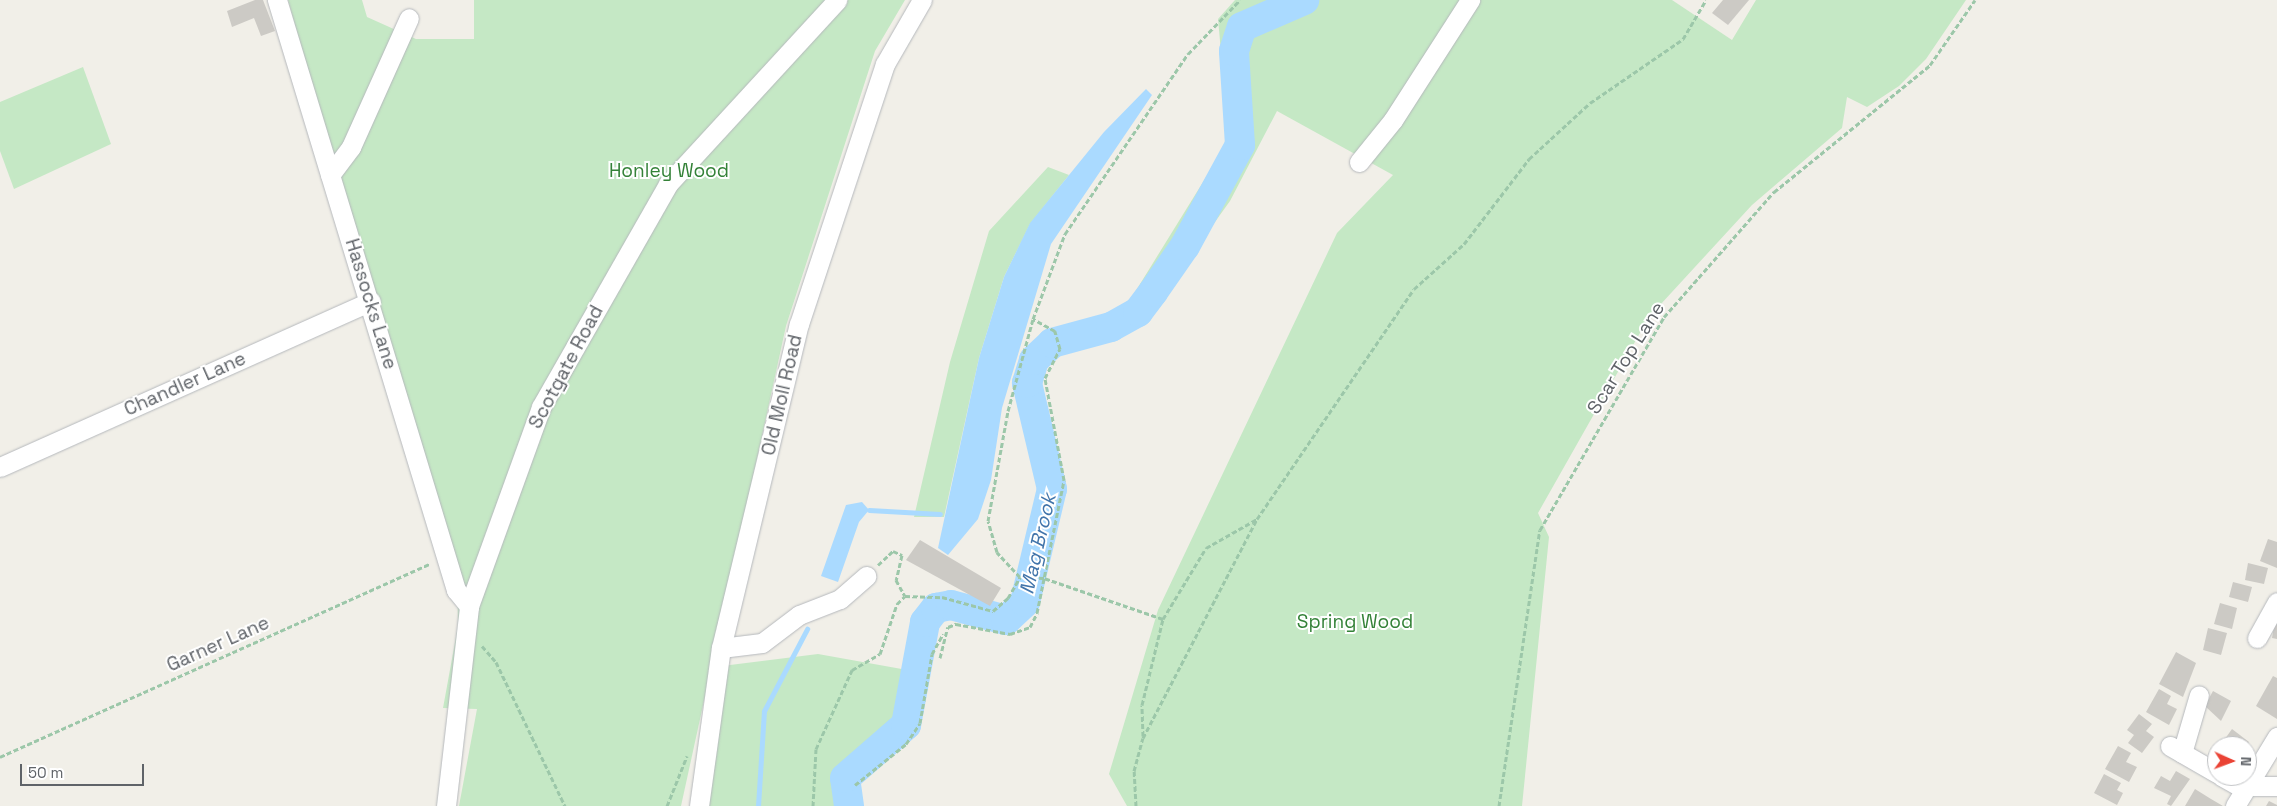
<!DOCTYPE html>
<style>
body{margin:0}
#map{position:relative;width:2277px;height:806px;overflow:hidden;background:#f1efe8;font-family:"Space Grotesk",sans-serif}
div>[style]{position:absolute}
.green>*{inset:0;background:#c5e8c5}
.water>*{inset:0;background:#aadaff}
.stream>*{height:5px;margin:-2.5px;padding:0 2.5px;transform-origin:2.5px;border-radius:2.5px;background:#aadaff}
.river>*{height:30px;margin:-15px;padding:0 15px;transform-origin:15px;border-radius:15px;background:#aadaff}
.building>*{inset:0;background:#cccac5}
.path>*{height:3px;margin-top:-1.5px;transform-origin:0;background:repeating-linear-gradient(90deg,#9cc7a9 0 5px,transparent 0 7.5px)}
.roads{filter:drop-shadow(0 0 1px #b5b8bc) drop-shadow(0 0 1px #b5b8bc)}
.minor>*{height:19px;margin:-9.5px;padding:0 9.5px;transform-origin:9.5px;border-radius:9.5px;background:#fff}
span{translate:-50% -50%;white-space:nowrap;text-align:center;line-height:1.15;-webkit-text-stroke:4px #fff;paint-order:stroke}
.park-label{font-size:19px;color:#348238}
.street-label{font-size:19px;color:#5f6368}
.water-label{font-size:20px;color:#4174aa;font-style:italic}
.north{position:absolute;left:2207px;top:736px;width:50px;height:50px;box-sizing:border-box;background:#fff;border:1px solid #bfc1c3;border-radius:50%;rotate:92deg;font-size:14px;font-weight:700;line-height:20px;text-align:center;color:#5f6368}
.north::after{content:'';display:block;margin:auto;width:18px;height:22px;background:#ea4335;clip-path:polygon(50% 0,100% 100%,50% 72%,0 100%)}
.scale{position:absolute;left:20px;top:764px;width:124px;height:22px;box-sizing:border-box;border:2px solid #5f6368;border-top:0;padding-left:6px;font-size:15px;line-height:18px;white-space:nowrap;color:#5f6368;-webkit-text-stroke:4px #fff;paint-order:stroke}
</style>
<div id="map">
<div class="green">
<i style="clip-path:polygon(288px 0,362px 0,367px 17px,416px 39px,474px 39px,474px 0,905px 0,875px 51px,786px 326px,681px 806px,459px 806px,477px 709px,443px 708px,458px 626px,457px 561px,343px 201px)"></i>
<i style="clip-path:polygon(1235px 0,1672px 0,1732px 40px,1756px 0,1966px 0,1926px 59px,1899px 86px,1867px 107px,1847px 97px,1842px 128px,1752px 205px,1649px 317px,1538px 513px,1549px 537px,1522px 806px,1127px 806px,1109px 774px,1158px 610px,1337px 233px,1393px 175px,1277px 111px,1230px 201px,1139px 328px,1119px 318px,1229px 140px,1218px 19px)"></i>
<i style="clip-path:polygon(83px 67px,111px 144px,14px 189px,0 151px,0 102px)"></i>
<i style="clip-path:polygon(1048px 167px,1069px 175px,1030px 224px,1004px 277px,979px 358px,944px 517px,914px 517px,950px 362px,989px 231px)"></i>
<i style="clip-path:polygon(818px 654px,924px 673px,913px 724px,900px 742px,851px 784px,851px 795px,862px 806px,706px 806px,722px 666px)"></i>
</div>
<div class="water">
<i style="clip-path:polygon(1146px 89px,1152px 95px,1051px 244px,1002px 408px,991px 480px,978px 519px,948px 555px,938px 548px,979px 358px,1004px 277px,1030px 223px,1104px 132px)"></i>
<i style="clip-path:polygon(862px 502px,869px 510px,859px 522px,838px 582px,821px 576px,846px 505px)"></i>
</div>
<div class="stream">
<i style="left:869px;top:510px;width:71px;rotate:3.2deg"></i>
<i style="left:758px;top:806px;width:95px;rotate:-86.4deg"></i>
<i style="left:764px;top:711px;width:93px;rotate:-62.3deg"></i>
</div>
<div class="river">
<i style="left:849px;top:806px;width:28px;rotate:-98deg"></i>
<i style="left:845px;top:778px;width:81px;rotate:-41deg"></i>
<i style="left:906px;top:725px;width:105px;rotate:-79.5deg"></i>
<i style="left:925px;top:622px;width:18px;rotate:-52deg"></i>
<i style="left:936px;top:608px;width:15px;rotate:-11deg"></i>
<i style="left:951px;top:605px;width:57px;rotate:15.3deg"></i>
<i style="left:1006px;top:620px;width:26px;rotate:-43deg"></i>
<i style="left:1025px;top:602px;width:116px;rotate:-76.6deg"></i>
<i style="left:1052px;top:489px;width:109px;rotate:-103.3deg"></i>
<i style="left:1027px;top:383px;width:24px;rotate:-73deg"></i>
<i style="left:1034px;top:360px;width:25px;rotate:-43deg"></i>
<i style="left:1052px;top:343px;width:61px;rotate:-15.2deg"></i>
<i style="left:1111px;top:327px;width:31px;rotate:-29deg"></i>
<i style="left:1138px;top:312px;width:25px;rotate:-53deg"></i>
<i style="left:1153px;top:292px;width:56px;rotate:-55.2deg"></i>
<i style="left:1185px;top:246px;width:115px;rotate:-61.4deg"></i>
<i style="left:1240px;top:145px;width:94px;rotate:-93.7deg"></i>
<i style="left:1234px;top:51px;width:25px;rotate:-72deg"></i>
<i style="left:1242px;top:27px;width:68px;rotate:-23.5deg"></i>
</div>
<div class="building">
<i style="clip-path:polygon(255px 0,263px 0,275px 31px,261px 36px,254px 18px,232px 27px,227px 11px)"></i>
<i style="clip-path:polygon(1723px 0,1749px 0,1728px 25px,1712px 13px)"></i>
<i style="clip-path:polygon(2268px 539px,2277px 542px,2277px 568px,2260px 561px)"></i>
<i style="clip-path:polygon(920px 540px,1001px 588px,990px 606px,906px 560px)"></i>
<i style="clip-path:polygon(2248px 563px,2268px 568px,2264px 584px,2245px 580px)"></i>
<i style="clip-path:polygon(2233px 582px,2252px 587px,2248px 602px,2229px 597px)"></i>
<i style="clip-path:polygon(2220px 603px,2237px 608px,2232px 629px,2214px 624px)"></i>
<i style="clip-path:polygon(2276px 616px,2277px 616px,2277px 639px,2272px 638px)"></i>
<i style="clip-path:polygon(2208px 628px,2227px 633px,2221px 655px,2203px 650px)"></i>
<i style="clip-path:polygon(2176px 652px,2196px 663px,2183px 697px,2159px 684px)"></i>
<i style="clip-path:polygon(2273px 676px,2277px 678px,2277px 719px,2256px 706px)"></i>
<i style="clip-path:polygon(2159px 689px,2171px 696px,2167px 704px,2177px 709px,2169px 725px,2146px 712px)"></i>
<i style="clip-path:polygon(2213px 691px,2231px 701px,2221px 721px,2205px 706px)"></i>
<i style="clip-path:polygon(2139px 714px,2152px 724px,2146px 731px,2154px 737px,2142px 753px,2128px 743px,2134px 735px,2127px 730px)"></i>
<i style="clip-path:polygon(2232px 729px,2249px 742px,2246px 746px,2222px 743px)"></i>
<i style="clip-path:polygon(2118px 746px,2131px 753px,2126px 762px,2137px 767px,2129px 782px,2105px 769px)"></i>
<i style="clip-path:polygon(2247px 749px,2253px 754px,2247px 762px)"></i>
<i style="clip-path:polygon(2176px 771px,2190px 779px,2171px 806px,2167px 804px,2171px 796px,2154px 788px,2161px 776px,2170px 781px)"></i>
<i style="clip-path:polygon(2104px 774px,2121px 783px,2117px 790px,2123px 793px,2117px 805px,2094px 793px)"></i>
<i style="clip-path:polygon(2195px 789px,2211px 799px,2223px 806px,2185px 806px)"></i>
<i style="clip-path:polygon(2269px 801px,2277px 805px,2277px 806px,2266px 806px)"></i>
</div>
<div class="path">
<i style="left:878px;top:565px;width:21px;rotate:-43deg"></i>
<i style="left:893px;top:551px;width:10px;rotate:24deg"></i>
<i style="left:902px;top:555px;width:26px;rotate:103deg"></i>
<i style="left:896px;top:580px;width:18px;rotate:61deg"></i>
<i style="left:1163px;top:619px;width:126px;rotate:-161deg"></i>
<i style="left:1044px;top:578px;width:24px;rotate:-178deg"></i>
<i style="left:1020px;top:577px;width:34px;rotate:-133deg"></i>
<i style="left:997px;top:552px;width:32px;rotate:-106deg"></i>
<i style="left:988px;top:521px;width:112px;rotate:-79.7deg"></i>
<i style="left:1008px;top:411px;width:95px;rotate:-74.8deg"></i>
<i style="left:1033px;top:319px;width:91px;rotate:-69.4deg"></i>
<i style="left:1065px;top:234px;width:218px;rotate:-55.7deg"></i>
<i style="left:1188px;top:54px;width:75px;rotate:-46.1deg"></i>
<i style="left:482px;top:646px;width:21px;rotate:49deg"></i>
<i style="left:496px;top:662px;width:160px;rotate:64.4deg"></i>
<i style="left:940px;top:658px;width:32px;rotate:-76deg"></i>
<i style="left:948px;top:627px;width:9px;rotate:-21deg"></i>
<i style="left:956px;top:624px;width:55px;rotate:10.5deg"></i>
<i style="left:1010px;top:634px;width:21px;rotate:-19deg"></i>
<i style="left:1030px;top:627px;width:16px;rotate:-63deg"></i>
<i style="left:1037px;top:613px;width:136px;rotate:-78.5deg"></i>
<i style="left:1064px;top:480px;width:104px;rotate:-100.6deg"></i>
<i style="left:1045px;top:378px;width:33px;rotate:-63deg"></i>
<i style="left:1060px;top:349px;width:19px;rotate:-106deg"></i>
<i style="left:1055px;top:331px;width:25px;rotate:-151deg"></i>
<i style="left:1143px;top:736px;width:31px;rotate:-92deg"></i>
<i style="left:1142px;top:705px;width:89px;rotate:-76.3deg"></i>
<i style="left:1163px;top:619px;width:83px;rotate:-58.8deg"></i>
<i style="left:1206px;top:548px;width:59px;rotate:-29.6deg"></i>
<i style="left:0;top:757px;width:471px;rotate:-24.2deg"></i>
<i style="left:855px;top:785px;width:65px;rotate:-38.8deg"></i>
<i style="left:906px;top:744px;width:25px;rotate:-56deg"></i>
<i style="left:920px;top:723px;width:70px;rotate:-80.1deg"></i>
<i style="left:932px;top:654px;width:23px;rotate:-61deg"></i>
<i style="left:667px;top:806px;width:54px;rotate:-68.2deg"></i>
<i style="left:813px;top:806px;width:57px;rotate:-87deg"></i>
<i style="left:816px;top:749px;width:87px;rotate:-65.5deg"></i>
<i style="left:852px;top:670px;width:32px;rotate:-30deg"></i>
<i style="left:880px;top:654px;width:53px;rotate:-71.2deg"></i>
<i style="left:897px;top:604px;width:11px;rotate:-45deg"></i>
<i style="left:905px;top:596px;width:37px;rotate:2deg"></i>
<i style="left:942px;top:597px;width:53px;rotate:15.4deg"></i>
<i style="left:993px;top:611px;width:20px;rotate:-41deg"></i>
<i style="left:1008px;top:598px;width:24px;rotate:-60deg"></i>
<i style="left:1136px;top:806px;width:35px;rotate:-93deg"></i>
<i style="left:1134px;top:771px;width:34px;rotate:-75deg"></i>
<i style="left:1143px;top:738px;width:247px;rotate:-62.5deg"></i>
<i style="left:1257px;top:519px;width:278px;rotate:-55.7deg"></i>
<i style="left:1414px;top:289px;width:67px;rotate:-42deg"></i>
<i style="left:1464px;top:244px;width:107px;rotate:-52.6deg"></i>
<i style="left:1529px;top:159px;width:83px;rotate:-42.6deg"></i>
<i style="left:1590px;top:103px;width:113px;rotate:-34.5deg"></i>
<i style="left:1683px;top:39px;width:45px;rotate:-59.5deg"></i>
<i style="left:1499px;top:806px;width:279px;rotate:-81.6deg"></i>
<i style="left:1540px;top:530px;width:246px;rotate:-59.8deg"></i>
<i style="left:1664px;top:317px;width:167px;rotate:-48.7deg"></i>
<i style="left:1774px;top:192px;width:201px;rotate:-39.1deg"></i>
<i style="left:1930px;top:65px;width:79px;rotate:-55.3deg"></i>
</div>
<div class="roads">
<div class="minor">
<i style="left:277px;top:0;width:617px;rotate:73.12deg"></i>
<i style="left:456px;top:590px;width:21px;rotate:51deg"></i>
<i style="left:1359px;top:162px;width:54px;rotate:-51deg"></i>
<i style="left:1393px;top:120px;width:143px;rotate:-57.3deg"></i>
<i style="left:330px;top:175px;width:35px;rotate:-53deg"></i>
<i style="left:351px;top:147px;width:141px;rotate:-65.8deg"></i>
<i style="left:0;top:467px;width:406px;rotate:-24.1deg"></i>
<i style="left:2257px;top:638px;width:41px;rotate:-60.9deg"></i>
<i style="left:721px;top:648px;width:41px;rotate:-7deg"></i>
<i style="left:762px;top:643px;width:46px;rotate:-37.1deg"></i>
<i style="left:799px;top:615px;width:44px;rotate:-21.3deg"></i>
<i style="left:840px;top:599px;width:35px;rotate:-41deg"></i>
<i style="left:2170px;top:746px;width:54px;rotate:29.9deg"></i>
<i style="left:2182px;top:753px;width:60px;rotate:-73.7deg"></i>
<i style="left:2221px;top:776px;width:21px;rotate:29deg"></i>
<i style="left:2239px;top:786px;width:38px"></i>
<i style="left:446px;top:806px;width:201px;rotate:-83.4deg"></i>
<i style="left:469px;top:606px;width:212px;rotate:-70.1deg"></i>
<i style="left:541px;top:407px;width:257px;rotate:-60.3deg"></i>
<i style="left:668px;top:184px;width:250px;rotate:-47.4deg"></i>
<i style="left:699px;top:806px;width:160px;rotate:-82.1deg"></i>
<i style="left:721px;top:648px;width:333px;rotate:-76.5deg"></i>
<i style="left:799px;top:324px;width:274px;rotate:-71.7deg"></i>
<i style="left:885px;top:64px;width:74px;rotate:-60deg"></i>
<i style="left:2235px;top:806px;width:81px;rotate:-58.7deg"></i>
</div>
</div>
<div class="park-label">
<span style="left:669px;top:171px">Honley Wood</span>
<span style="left:1355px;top:622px">Spring Wood</span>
</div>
<div class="street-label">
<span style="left:371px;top:304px;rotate:73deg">Hassocks Lane</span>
<span style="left:1626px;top:358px;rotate:-58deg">Scar Top Lane</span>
<span style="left:566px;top:367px;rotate:-62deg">Scotgate Road</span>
<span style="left:185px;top:384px;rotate:-24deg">Chandler Lane</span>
<span style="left:782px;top:395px;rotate:-77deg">Old Moll Road</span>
<span style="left:218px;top:644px;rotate:-24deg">Garner Lane</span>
</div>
<div class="water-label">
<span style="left:1038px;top:544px;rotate:-77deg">Mag Brook</span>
</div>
<div class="north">N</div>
<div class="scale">50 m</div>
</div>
